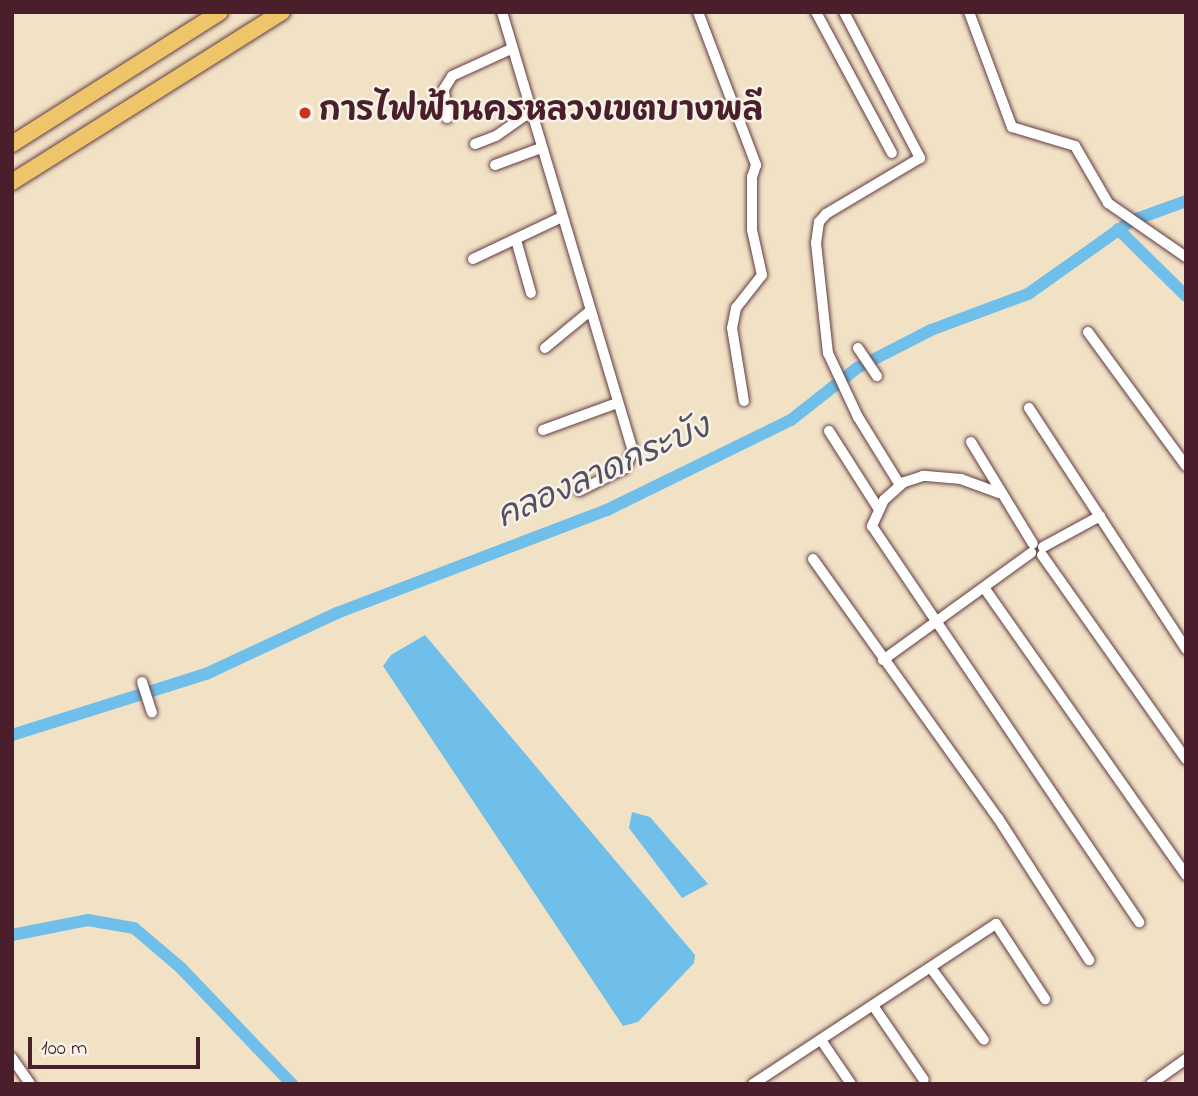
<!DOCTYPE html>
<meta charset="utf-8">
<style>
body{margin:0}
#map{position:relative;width:1198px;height:1096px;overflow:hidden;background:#f1e1c5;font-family:"Indie Flower","Playpen Sans Thai",sans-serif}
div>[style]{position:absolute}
.water>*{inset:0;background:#6fbfea}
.canal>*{height:12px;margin:-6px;padding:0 6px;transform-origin:6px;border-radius:6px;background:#6fbfea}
.roads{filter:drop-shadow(0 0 2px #633c42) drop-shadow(0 0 2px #633c42)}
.street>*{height:10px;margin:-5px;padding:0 5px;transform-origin:5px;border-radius:5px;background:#fff}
.primary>*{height:16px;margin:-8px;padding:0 8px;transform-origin:8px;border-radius:8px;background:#eec569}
.dots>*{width:19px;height:19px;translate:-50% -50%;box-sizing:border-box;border:4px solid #f7f3e8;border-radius:50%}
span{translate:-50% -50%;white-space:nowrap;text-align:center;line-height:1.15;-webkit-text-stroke:5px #f7f3e8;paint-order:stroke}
.poi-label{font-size:32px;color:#4a1f2b;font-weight:700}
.left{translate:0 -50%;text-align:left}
.water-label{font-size:33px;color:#554f64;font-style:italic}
.frame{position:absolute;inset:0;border:14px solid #4a1f2b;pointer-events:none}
.scale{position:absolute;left:28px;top:1037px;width:172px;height:32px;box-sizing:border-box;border:4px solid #4a1f2b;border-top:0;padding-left:9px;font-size:21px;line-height:24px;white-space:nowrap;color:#4a1f2b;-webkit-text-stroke:5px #f7f3e8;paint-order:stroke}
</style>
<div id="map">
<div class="water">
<i style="clip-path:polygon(425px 635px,695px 955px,694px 963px,638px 1022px,623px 1026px,383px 666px,391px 655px)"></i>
<i style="clip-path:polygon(632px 812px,650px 817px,708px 884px,682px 898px,629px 828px)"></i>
</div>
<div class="canal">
<i style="left:1118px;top:229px;width:95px;rotate:44.6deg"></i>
<i style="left:12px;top:735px;width:203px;rotate:-17.5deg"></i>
<i style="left:206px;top:674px;width:145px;rotate:-25deg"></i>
<i style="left:337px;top:613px;width:289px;rotate:-20.9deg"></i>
<i style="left:607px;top:510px;width:205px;rotate:-26.1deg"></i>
<i style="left:791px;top:420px;width:84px;rotate:-38.2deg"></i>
<i style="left:857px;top:368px;width:83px;rotate:-27.2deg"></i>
<i style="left:931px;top:330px;width:103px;rotate:-20.4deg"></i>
<i style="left:1028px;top:294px;width:126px;rotate:-35.3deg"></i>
<i style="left:1131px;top:221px;width:59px;rotate:-20deg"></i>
<i style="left:12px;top:935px;width:77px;rotate:-11.2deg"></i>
<i style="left:88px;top:920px;width:47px;rotate:9.9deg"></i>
<i style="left:134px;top:928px;width:62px;rotate:40.4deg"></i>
<i style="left:181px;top:968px;width:161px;rotate:46.3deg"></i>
</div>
<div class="roads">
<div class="street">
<i style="left:502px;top:12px;width:458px;rotate:73.4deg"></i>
<i style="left:633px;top:451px;width:19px;rotate:115deg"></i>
<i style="left:625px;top:468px;width:51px;rotate:153.4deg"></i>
<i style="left:698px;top:12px;width:164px;rotate:69.2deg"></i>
<i style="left:756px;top:165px;width:13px;rotate:108deg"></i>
<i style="left:752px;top:177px;width:53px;rotate:90deg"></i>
<i style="left:752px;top:230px;width:46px;rotate:77.5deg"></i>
<i style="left:762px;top:275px;width:42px;rotate:128.2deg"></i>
<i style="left:736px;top:308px;width:20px;rotate:101deg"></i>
<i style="left:732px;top:328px;width:74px;rotate:80.7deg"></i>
<i style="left:816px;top:12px;width:160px;rotate:61.7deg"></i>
<i style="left:844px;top:12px;width:165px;rotate:62.5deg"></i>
<i style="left:920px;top:158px;width:109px;rotate:149.2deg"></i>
<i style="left:826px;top:214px;width:11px;rotate:131deg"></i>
<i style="left:819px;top:222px;width:21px;rotate:98deg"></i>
<i style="left:816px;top:243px;width:111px;rotate:83.8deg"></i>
<i style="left:828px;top:353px;width:71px;rotate:64.9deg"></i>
<i style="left:858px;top:417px;width:80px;rotate:58.3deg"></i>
<i style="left:969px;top:12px;width:123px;rotate:69.5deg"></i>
<i style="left:1012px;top:127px;width:66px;rotate:16.8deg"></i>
<i style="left:1075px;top:146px;width:66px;rotate:59.9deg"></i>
<i style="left:1108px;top:203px;width:95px;rotate:34.7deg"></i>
<i style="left:447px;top:118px;width:29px;rotate:-96deg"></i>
<i style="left:444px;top:89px;width:15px;rotate:-58deg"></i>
<i style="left:452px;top:76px;width:65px;rotate:-24.6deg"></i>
<i style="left:475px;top:144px;width:22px;rotate:-21deg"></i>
<i style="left:496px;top:136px;width:42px;rotate:-35.2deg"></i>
<i style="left:495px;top:165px;width:49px;rotate:-20.3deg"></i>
<i style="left:516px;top:240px;width:55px;rotate:74.2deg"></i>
<i style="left:473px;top:259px;width:98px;rotate:-25.3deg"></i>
<i style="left:1088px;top:332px;width:166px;rotate:53.8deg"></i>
<i style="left:545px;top:348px;width:58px;rotate:-39.4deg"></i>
<i style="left:858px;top:348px;width:34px;rotate:56deg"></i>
<i style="left:1029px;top:408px;width:288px;rotate:56.9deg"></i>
<i style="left:543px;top:430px;width:79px;rotate:-20deg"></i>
<i style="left:829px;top:431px;width:91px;rotate:57.5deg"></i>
<i style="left:971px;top:442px;width:119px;rotate:58.7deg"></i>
<i style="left:999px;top:493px;width:40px;rotate:-159.8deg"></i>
<i style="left:961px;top:479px;width:38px;rotate:-175deg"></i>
<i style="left:923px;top:476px;width:20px;rotate:162deg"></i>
<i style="left:904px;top:482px;width:27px;rotate:138deg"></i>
<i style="left:884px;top:500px;width:29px;rotate:115deg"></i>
<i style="left:872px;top:526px;width:478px;rotate:56deg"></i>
<i style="left:1043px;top:547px;width:65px;rotate:-28.5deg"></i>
<i style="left:1042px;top:555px;width:250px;rotate:54.8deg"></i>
<i style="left:813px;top:559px;width:318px;rotate:54.5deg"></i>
<i style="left:998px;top:818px;width:169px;rotate:57.3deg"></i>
<i style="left:985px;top:589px;width:350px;rotate:54.9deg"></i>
<i style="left:883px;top:660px;width:183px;rotate:-35.9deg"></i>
<i style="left:142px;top:682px;width:32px;rotate:72deg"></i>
<i style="left:931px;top:968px;width:89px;rotate:53.6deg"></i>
<i style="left:874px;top:1007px;width:88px;rotate:55.6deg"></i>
<i style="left:821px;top:1040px;width:53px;rotate:55.7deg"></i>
<i style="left:12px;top:1058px;width:32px;rotate:55deg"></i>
<i style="left:753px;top:1084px;width:291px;rotate:-33.4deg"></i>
<i style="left:996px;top:924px;width:90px;rotate:56.8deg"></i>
<i style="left:1151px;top:1084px;width:43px;rotate:-35.5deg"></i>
</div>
<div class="primary">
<i style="left:12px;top:144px;width:246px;rotate:-32.4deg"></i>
<i style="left:12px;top:182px;width:319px;rotate:-32.2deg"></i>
</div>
</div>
<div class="dots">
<i style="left:305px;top:113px;background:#c8321e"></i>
</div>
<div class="poi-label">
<span class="left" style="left:319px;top:113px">การไฟฟ้านครหลวงเขตบางพลี</span>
</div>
<div class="water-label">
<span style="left:604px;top:474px;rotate:-24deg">คลองลาดกระบัง</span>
</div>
<div class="frame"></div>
<div class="scale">100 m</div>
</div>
